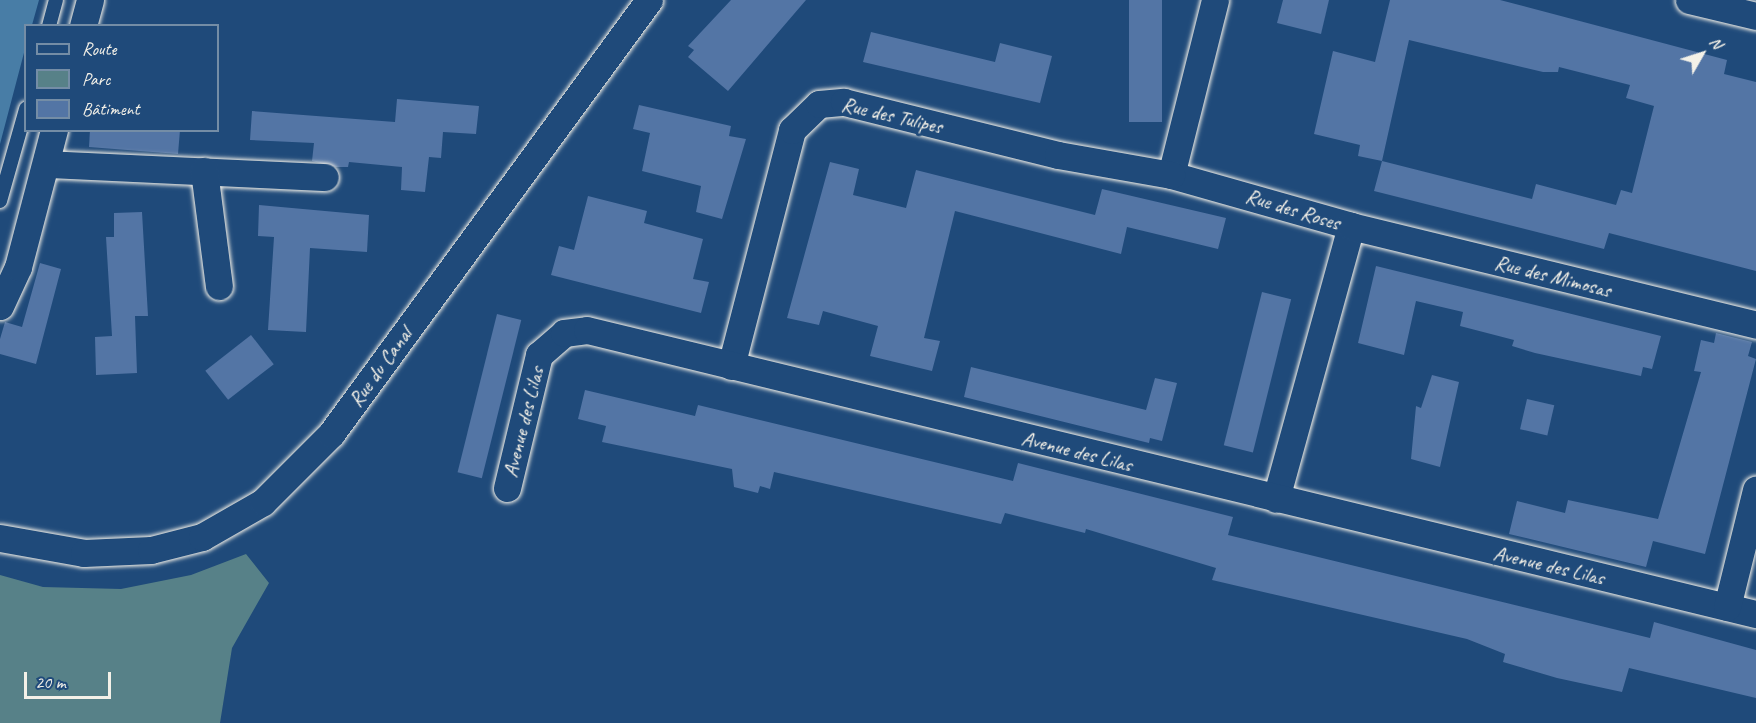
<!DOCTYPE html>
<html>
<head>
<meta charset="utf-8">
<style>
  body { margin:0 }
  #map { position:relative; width:1756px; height:723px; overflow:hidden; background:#1f4a7a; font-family:Caveat,sans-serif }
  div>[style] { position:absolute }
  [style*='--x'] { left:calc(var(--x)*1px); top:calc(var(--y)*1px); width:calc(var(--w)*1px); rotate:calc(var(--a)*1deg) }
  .green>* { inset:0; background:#578188 }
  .water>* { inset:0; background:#487da6 }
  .building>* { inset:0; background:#5375a5; transform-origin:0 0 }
  .roads { filter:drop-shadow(0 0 2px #f4f1e8) drop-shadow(0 0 2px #f4f1e8) }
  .service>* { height:14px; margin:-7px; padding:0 7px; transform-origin:7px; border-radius:7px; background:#1f4a7a }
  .minor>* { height:27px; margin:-13.5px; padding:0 13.5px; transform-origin:13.5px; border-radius:13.5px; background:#1f4a7a }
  span { translate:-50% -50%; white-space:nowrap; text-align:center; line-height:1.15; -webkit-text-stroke:6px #1f4a7a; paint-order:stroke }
  .street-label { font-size:21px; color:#f4f1e8 }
  .legend { position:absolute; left:24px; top:24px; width:195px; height:108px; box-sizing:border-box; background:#1f4a7a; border:2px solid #748da6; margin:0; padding:8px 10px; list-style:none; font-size:18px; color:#f4f1e8 }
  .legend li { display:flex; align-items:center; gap:12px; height:30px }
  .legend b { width:30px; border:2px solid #748da6 }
  .north { position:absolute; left:1672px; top:24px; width:60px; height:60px; -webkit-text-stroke:4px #1f4a7a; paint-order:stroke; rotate:51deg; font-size:16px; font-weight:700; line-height:24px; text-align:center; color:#f4f1e8 }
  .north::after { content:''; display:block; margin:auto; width:21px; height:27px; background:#f4f1e8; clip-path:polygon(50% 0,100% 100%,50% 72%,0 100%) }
  .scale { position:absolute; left:24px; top:672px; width:87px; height:27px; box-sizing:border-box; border:3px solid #f4f1e8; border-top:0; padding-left:8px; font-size:18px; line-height:21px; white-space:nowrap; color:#f4f1e8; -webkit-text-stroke:4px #1f4a7a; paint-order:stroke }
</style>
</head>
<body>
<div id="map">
  <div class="green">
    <div style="clip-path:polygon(246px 554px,269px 583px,232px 648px,220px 723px,0 723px,0 575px,43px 587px,121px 589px,191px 575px)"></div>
  </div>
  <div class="water">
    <div style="clip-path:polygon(0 0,39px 0,32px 25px,26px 26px,25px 49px,0 144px)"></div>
  </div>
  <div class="building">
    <div style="clip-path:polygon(731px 0,806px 0,728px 91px,688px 57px,694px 50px,688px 46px)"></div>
    <div style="left:1129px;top:0;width:33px;height:122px"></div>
    <div style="clip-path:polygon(1283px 0,1329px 0,1321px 34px,1277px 23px)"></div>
    <div style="clip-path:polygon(evenodd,1390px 0,1500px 0,1727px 60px,1724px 74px,1756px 82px,1756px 271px,1609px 233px,1604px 249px,1374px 191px,1382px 161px,1358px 156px,1360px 145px,1314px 134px,1333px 51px,1375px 62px,1390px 0,1409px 40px,1543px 72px,1558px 72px,1559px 67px,1630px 85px,1626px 98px,1654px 106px,1632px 193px,1621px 190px,1616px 205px,1536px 184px,1532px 199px,1382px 161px,1409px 40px)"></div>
    <div style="clip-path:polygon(871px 32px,995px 62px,1000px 43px,1052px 56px,1040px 103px,863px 62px)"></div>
    <div style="clip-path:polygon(397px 99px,479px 106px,476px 134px,443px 132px,441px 158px,429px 157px,425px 192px,401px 190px,402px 167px,349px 162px,348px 167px,336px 167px,312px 161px,314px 143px,250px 140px,252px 111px,395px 122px)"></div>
    <div style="clip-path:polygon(639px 105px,731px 126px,729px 136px,746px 139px,722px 219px,696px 212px,701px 186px,642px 171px,650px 133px,633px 129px)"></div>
    <div style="clip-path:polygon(90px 130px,180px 130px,178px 154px,89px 147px)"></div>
    <div style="clip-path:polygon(830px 162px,859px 169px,853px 195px,906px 208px,916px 170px,1095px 215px,1102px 189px,1226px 218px,1218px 249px,1127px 227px,1121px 254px,955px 211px,924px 338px,940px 341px,932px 371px,870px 356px,878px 326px,823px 311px,819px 325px,787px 318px)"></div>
    <div style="clip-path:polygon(588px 196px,647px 211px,644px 223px,703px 239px,693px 279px,709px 282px,701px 313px,551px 275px,559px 246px,574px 250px)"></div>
    <div style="clip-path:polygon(259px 205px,369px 215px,367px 252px,310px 248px,306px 332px,268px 330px,274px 237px,258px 236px)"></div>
    <div style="clip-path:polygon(142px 212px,148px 316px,135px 316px,137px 373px,96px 375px,95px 337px,112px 336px,106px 237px,114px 237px,114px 213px)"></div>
    <div style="clip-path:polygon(40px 263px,61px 269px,36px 364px,0 354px,0 339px,5px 322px,22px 327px)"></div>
    <div style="clip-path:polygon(1376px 266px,1661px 336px,1652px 369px,1643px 367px,1641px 376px,1535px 353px,1512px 346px,1514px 340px,1460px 326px,1463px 312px,1416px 301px,1404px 355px,1358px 343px)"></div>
    <div style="left:1262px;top:292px;width:30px;height:158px;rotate:14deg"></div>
    <div style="left:497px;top:314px;width:25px;height:163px;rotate:14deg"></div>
    <div style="clip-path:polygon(1716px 333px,1752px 342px,1748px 356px,1756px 359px,1705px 554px,1653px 541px,1646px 567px,1509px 534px,1517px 501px,1565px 513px,1568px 500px,1658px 519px,1701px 372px,1694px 371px,1701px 340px,1714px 343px)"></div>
    <div style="left:251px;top:335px;width:37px;height:58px;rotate:52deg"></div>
    <div style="clip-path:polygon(971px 367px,1146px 410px,1155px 378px,1177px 383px,1162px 441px,1150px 438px,1149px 443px,964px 397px)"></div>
    <div style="clip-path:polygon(1432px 375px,1459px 382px,1440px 467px,1411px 459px,1416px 406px,1421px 408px)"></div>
    <div style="clip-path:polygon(585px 390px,695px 416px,698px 405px,1013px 481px,1018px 463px,1233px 517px,1228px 535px,1650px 638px,1654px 622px,1756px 650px,1756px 698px,1629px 668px,1622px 692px,1557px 678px,1503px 662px,1505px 654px,1467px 639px,1212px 580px,1216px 568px,1086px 529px,1085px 533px,1005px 513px,1001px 524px,774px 472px,770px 489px,760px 486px,758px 493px,734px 487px,732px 469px,602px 442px,606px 426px,578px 419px)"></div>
    <div style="left:1527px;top:399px;width:28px;height:31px;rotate:13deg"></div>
  </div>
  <div class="roads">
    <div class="service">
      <div style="--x:49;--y:26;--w:27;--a:-75"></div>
      <div style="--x:0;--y:201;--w:96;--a:-74.2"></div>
    </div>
    <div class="minor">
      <div style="--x:1215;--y:0;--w:180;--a:104.1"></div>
      <div style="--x:1171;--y:175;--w:187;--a:15.8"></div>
      <div style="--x:1351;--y:226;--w:283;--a:105.4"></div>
      <div style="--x:1689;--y:0;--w:69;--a:13.4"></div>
      <div style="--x:83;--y:26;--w:27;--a:-75"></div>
      <div style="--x:47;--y:164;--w:278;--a:2.7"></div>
      <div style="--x:204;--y:171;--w:116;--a:82.6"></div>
      <div style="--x:1351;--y:226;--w:417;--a:13.7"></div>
      <div style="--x:0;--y:306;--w:43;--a:-65.2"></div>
      <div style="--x:18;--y:267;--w:142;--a:-75.3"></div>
      <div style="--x:731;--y:366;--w:244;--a:-75.5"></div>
      <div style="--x:792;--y:130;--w:37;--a:-44"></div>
      <div style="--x:819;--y:104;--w:25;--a:-5"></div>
      <div style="--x:844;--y:102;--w:220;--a:13.9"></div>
      <div style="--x:1058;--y:155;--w:115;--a:10"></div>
      <div style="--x:507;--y:488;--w:137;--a:-76.5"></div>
      <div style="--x:539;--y:355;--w:33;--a:-41"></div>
      <div style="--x:564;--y:333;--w:23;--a:-7"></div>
      <div style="--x:587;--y:330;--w:1203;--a:13.66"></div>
      <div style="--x:0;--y:538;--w:85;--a:10.1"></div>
      <div style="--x:84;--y:553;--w:67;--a:-2.6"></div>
      <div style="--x:151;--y:550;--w:53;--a:-14.3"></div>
      <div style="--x:202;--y:537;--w:70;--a:-29.8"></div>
      <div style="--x:263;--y:502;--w:96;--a:-45"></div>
      <div style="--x:331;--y:434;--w:538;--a:-53.77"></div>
      <div style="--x:1727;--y:607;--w:121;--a:-76.1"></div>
    </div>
  </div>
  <div class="street-label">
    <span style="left:892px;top:115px;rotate:13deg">Rue des Tulipes</span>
    <span style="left:1293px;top:209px;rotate:17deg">Rue des Roses</span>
    <span style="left:1553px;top:276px;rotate:14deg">Rue des Mimosas</span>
    <span style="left:380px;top:367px;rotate:-54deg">Rue du Canal</span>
    <span style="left:523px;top:422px;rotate:-76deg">Avenue des Lilas</span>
    <span style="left:1077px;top:451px;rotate:14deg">Avenue des Lilas</span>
    <span style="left:1549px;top:565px;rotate:13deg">Avenue des Lilas</span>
  </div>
  <ul class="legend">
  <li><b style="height:8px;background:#1f4a7a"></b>Route</li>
  <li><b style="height:16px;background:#578188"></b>Parc</li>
  <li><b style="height:16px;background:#5375a5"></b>Bâtiment</li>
  </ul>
  <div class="north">N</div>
  <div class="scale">20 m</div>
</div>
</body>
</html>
